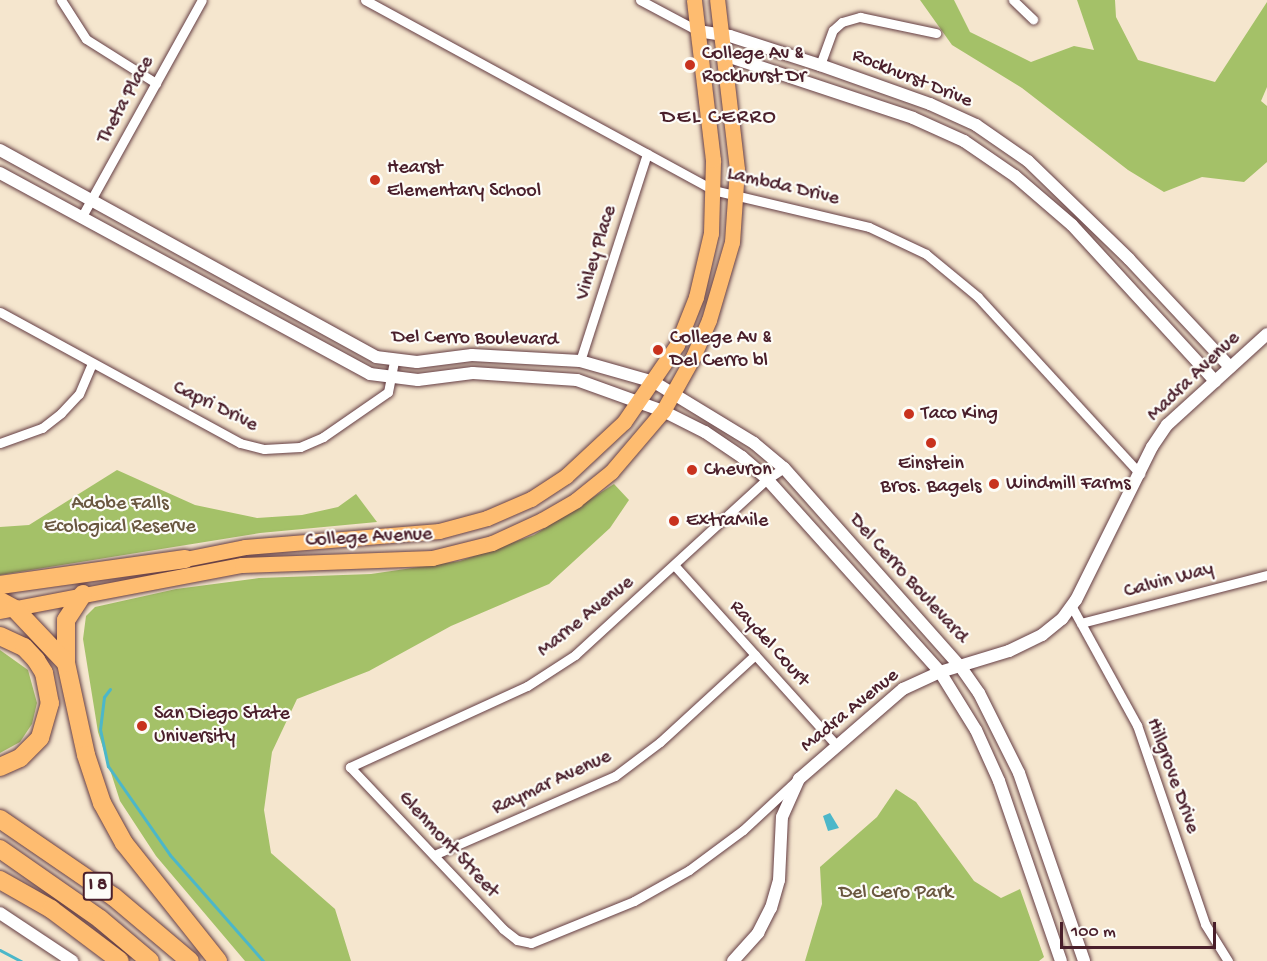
<!DOCTYPE html>
<html>
<head>
<meta charset="utf-8">
<style>
  body { margin:0 }
  #map { position:relative; width:1267px; height:961px; overflow:hidden; background:#f5e6ce; font-family:"Gochi Hand",sans-serif }
  div>[style] { position:absolute }
  [style*='--x'] { left:calc(var(--x)*1px); top:calc(var(--y)*1px); width:calc(var(--w)*1px); rotate:calc(var(--a)*1deg) }
  .green>* { inset:0; background:#a4c168 }
  .water>* { inset:0; background:#4cb7c9 }
  .stream>* { height:3px; margin:-1.5px; padding:0 1.5px; transform-origin:1.5px; border-radius:1.5px; background:#4cb7c9 }
  .roads { filter:drop-shadow(0 0 2px #643d43) drop-shadow(0 0 2px #643d43) }
  .minor>* { height:9px; margin:-4.5px; padding:0 4.5px; transform-origin:4.5px; border-radius:4.5px; background:#fff }
  .tertiary>* { height:12px; margin:-6px; padding:0 6px; transform-origin:6px; border-radius:6px; background:#fff }
  .primary>* { height:15px; margin:-7.5px; padding:0 7.5px; transform-origin:7.5px; border-radius:7.5px; background:#febc70 }
  .motorway>* { height:18px; margin:-9px; padding:0 9px; transform-origin:9px; border-radius:9px; background:#febc70 }
  .dots>* { width:16px; height:16px; translate:-50% -50%; box-sizing:border-box; border:3px solid #fdfcf7; border-radius:50% }
  span { translate:-50% -50%; white-space:nowrap; text-align:center; line-height:1.15; -webkit-text-stroke:4.5px #fdfcf7; paint-order:stroke }
  .shield-label span { padding:2px 4px; background:#fdfcf7; border:2px solid; border-radius:4px; -webkit-text-stroke-width:0 }
  .shield-label { font-size:18px; color:#4a1f2b; font-weight:700 }
  .poi-label { font-size:20px; color:#4a1f2b }
  .left { translate:0 -50%; text-align:left }
  .street-label { font-size:20px; color:#4a1f2b }
  .park-label { font-size:20px; color:#6a5840 }
  .quarter-label { font-size:22px; color:#4a1f2b; letter-spacing:1.5px }
  .scale { position:absolute; left:1060px; top:922px; width:156px; height:27px; box-sizing:border-box; border:3px solid #4a1f2b; border-top:0; padding-left:8px; font-size:18px; line-height:21px; white-space:nowrap; color:#4a1f2b; -webkit-text-stroke:4px #fdfcf7; paint-order:stroke }
</style>
</head>
<body>
<div id="map">
  <div class="green">
    <div style="clip-path:polygon(920px 0,954px 0,970px 32px,1031px 62px,1074px 46px,1094px 50px,1077px 0,1115px 0,1116px 17px,1138px 60px,1215px 82px,1267px 2px,1267px 87px,1261px 101px,1267px 106px,1267px 162px,1244px 182px,1202px 177px,1164px 192px,1128px 170px,1022px 88px,952px 45px)"></div>
    <div style="clip-path:polygon(117px 470px,195px 505px,257px 518px,302px 515px,338px 507px,356px 494px,377px 522px,260px 533px,0 575px,0 527px,29px 525px)"></div>
    <div style="clip-path:polygon(614px 484px,629px 500px,610px 528px,549px 584px,451px 626px,369px 671px,297px 699px,272px 752px,264px 810px,271px 853px,335px 909px,351px 961px,245px 961px,156px 856px,120px 801px,98px 732px,83px 639px,86px 616px,95px 607px,176px 589px,259px 578px,371px 574px,460px 561px,534px 535px)"></div>
    <div style="clip-path:polygon(0 650px,28px 670px,37px 703px,32px 724px,20px 742px,0 753px)"></div>
    <div style="clip-path:polygon(896px 789px,916px 802px,974px 881px,1001px 898px,1020px 889px,1044px 957px,1039px 961px,805px 961px,822px 904px,820px 867px,877px 817px)"></div>
  </div>
  <div class="water">
    <div style="clip-path:polygon(830px 813px,839px 828px,828px 831px,823px 816px)"></div>
  </div>
  <div class="stream">
    <div style="--x:110;--y:689;--w:10;--a:127"></div>
    <div style="--x:104;--y:697;--w:32;--a:97"></div>
    <div style="--x:100;--y:729;--w:38;--a:78"></div>
    <div style="--x:108;--y:766;--w:108;--a:55.1"></div>
    <div style="--x:170;--y:855;--w:141;--a:48.7"></div>
    <div style="--x:0;--y:950;--w:24;--a:28"></div>
  </div>
  <div class="roads">
    <div class="minor">
      <div style="--x:61;--y:0;--w:46;--a:57.3"></div>
      <div style="--x:86;--y:39;--w:83;--a:32.2"></div>
      <div style="--x:365;--y:0;--w:396;--a:28.6"></div>
      <div style="--x:713;--y:190;--w:160;--a:13.3"></div>
      <div style="--x:869;--y:227;--w:63;--a:25.3"></div>
      <div style="--x:926;--y:254;--w:67;--a:39.6"></div>
      <div style="--x:978;--y:297;--w:240;--a:47.5"></div>
      <div style="--x:640;--y:0;--w:66;--a:28.1"></div>
      <div style="--x:1013;--y:0;--w:28;--a:44"></div>
      <div style="--x:820;--y:65;--w:37;--a:-70"></div>
      <div style="--x:833;--y:30;--w:12;--a:-42"></div>
      <div style="--x:842;--y:22;--w:19;--a:-16"></div>
      <div style="--x:860;--y:17;--w:78;--a:11.9"></div>
      <div style="--x:81;--y:218;--w:249;--a:-61"></div>
      <div style="--x:0;--y:312;--w:273;--a:28.6"></div>
      <div style="--x:240;--y:443;--w:25;--a:14"></div>
      <div style="--x:264;--y:449;--w:36;--a:-3"></div>
      <div style="--x:300;--y:447;--w:25;--a:-23"></div>
      <div style="--x:323;--y:437;--w:79;--a:-34.7"></div>
      <div style="--x:388;--y:392;--w:33;--a:-79"></div>
      <div style="--x:580;--y:361;--w:218;--a:-72.1"></div>
      <div style="--x:0;--y:443;--w:45;--a:-19.7"></div>
      <div style="--x:42;--y:428;--w:24;--a:-38"></div>
      <div style="--x:61;--y:413;--w:26;--a:-47"></div>
      <div style="--x:79;--y:394;--w:33;--a:-67"></div>
      <div style="--x:784;--y:468;--w:20;--a:147"></div>
      <div style="--x:767;--y:479;--w:260;--a:137.5"></div>
      <div style="--x:575;--y:655;--w:57;--a:147.1"></div>
      <div style="--x:527;--y:686;--w:195;--a:155.4"></div>
      <div style="--x:350;--y:767;--w:223;--a:46.6"></div>
      <div style="--x:503;--y:929;--w:18;--a:38"></div>
      <div style="--x:517;--y:940;--w:14;--a:12"></div>
      <div style="--x:531;--y:943;--w:111;--a:-22.2"></div>
      <div style="--x:634;--y:901;--w:63;--a:-29.4"></div>
      <div style="--x:689;--y:870;--w:67;--a:-36.5"></div>
      <div style="--x:743;--y:830;--w:74;--a:-42.8"></div>
      <div style="--x:675;--y:566;--w:241;--a:48"></div>
      <div style="--x:1072;--y:607;--w:135;--a:61.2"></div>
      <div style="--x:1137;--y:725;--w:210;--a:71.1"></div>
      <div style="--x:1205;--y:924;--w:44;--a:58.1"></div>
      <div style="--x:1081;--y:623;--w:192;--a:-14.5"></div>
      <div style="--x:434;--y:855;--w:197;--a:-23.6"></div>
      <div style="--x:615;--y:776;--w:56;--a:-37.1"></div>
      <div style="--x:660;--y:742;--w:129;--a:-42.5"></div>
    </div>
    <div class="tertiary">
      <div style="--x:698;--y:31;--w:32;--a:9"></div>
      <div style="--x:730;--y:36;--w:95;--a:17.9"></div>
      <div style="--x:820;--y:65;--w:117;--a:19.5"></div>
      <div style="--x:930;--y:104;--w:51;--a:24.5"></div>
      <div style="--x:976;--y:125;--w:63;--a:34.7"></div>
      <div style="--x:1028;--y:161;--w:141;--a:44.1"></div>
      <div style="--x:1129;--y:259;--w:148;--a:46.9"></div>
      <div style="--x:724;--y:55;--w:199;--a:18.4"></div>
      <div style="--x:913;--y:118;--w:56;--a:24.3"></div>
      <div style="--x:964;--y:141;--w:62;--a:34.5"></div>
      <div style="--x:1015;--y:176;--w:75;--a:40.7"></div>
      <div style="--x:1072;--y:225;--w:212;--a:47.5"></div>
      <div style="--x:0;--y:150;--w:429;--a:28.8"></div>
      <div style="--x:376;--y:357;--w:41;--a:7"></div>
      <div style="--x:417;--y:362;--w:55;--a:-7.3"></div>
      <div style="--x:472;--y:355;--w:108;--a:3.2"></div>
      <div style="--x:580;--y:361;--w:77;--a:15.8"></div>
      <div style="--x:654;--y:382;--w:117;--a:31.4"></div>
      <div style="--x:754;--y:443;--w:39;--a:40"></div>
      <div style="--x:784;--y:468;--w:265;--a:48.4"></div>
      <div style="--x:960;--y:666;--w:33;--a:55"></div>
      <div style="--x:979;--y:693;--w:89;--a:63.4"></div>
      <div style="--x:1019;--y:773;--w:199;--a:70.9"></div>
      <div style="--x:0;--y:173;--w:421;--a:28.5"></div>
      <div style="--x:370;--y:374;--w:48;--a:7.1"></div>
      <div style="--x:418;--y:380;--w:55;--a:-7.3"></div>
      <div style="--x:473;--y:373;--w:104;--a:3.9"></div>
      <div style="--x:577;--y:380;--w:91;--a:19.8"></div>
      <div style="--x:663;--y:411;--w:47;--a:26.6"></div>
      <div style="--x:705;--y:432;--w:45;--a:34"></div>
      <div style="--x:742;--y:457;--w:33;--a:41"></div>
      <div style="--x:767;--y:479;--w:259;--a:48.1"></div>
      <div style="--x:940;--y:672;--w:68;--a:58.2"></div>
      <div style="--x:976;--y:730;--w:56;--a:65.7"></div>
      <div style="--x:999;--y:781;--w:190;--a:71"></div>
      <div style="--x:0;--y:913;--w:87;--a:33.7"></div>
      <div style="--x:733;--y:961;--w:38;--a:-48"></div>
      <div style="--x:758;--y:933;--w:28;--a:-63"></div>
      <div style="--x:771;--y:908;--w:29;--a:-74"></div>
      <div style="--x:779;--y:880;--w:63;--a:-87.3"></div>
      <div style="--x:782;--y:817;--w:42;--a:-65.9"></div>
      <div style="--x:799;--y:779;--w:138;--a:-40.9"></div>
      <div style="--x:903;--y:689;--w:41;--a:-24.7"></div>
      <div style="--x:940;--y:672;--w:72;--a:-16.9"></div>
      <div style="--x:1009;--y:651;--w:37;--a:-26"></div>
      <div style="--x:1042;--y:635;--w:26;--a:-39"></div>
      <div style="--x:1062;--y:619;--w:24;--a:-54"></div>
      <div style="--x:1076;--y:600;--w:171;--a:-63.6"></div>
      <div style="--x:1152;--y:447;--w:27;--a:-56"></div>
      <div style="--x:1167;--y:425;--w:135;--a:-42.3"></div>
    </div>
    <div class="primary">
      <div style="--x:175;--y:561;--w:71;--a:-11.3"></div>
      <div style="--x:245;--y:547;--w:195;--a:-4.7"></div>
      <div style="--x:439;--y:531;--w:50;--a:-15.2"></div>
      <div style="--x:487;--y:518;--w:48;--a:-23.4"></div>
      <div style="--x:531;--y:499;--w:42;--a:-33.3"></div>
      <div style="--x:566;--y:476;--w:79;--a:-43"></div>
      <div style="--x:624;--y:422;--w:93;--a:-55.5"></div>
      <div style="--x:677;--y:345;--w:52;--a:-68.4"></div>
      <div style="--x:696;--y:297;--w:66;--a:-76.8"></div>
      <div style="--x:711;--y:233;--w:73;--a:-88.4"></div>
      <div style="--x:713;--y:160;--w:161;--a:-96.8"></div>
      <div style="--x:0;--y:611;--w:246;--a:-10.8"></div>
      <div style="--x:242;--y:565;--w:190;--a:-2.1"></div>
      <div style="--x:432;--y:558;--w:62;--a:-14"></div>
      <div style="--x:492;--y:543;--w:55;--a:-24.7"></div>
      <div style="--x:542;--y:520;--w:39;--a:-30"></div>
      <div style="--x:576;--y:500;--w:45;--a:-38.7"></div>
      <div style="--x:611;--y:472;--w:80;--a:-49.6"></div>
      <div style="--x:663;--y:411;--w:62;--a:-60.9"></div>
      <div style="--x:693;--y:357;--w:40;--a:-66.6"></div>
      <div style="--x:709;--y:320;--w:81;--a:-73.6"></div>
      <div style="--x:732;--y:242;--w:73;--a:-86.1"></div>
      <div style="--x:737;--y:169;--w:170;--a:-96.7"></div>
    </div>
    <div class="motorway">
      <div style="--x:0;--y:585;--w:187;--a:-8"></div>
      <div style="--x:83;--y:594;--w:31;--a:123"></div>
      <div style="--x:66;--y:620;--w:43;--a:90"></div>
      <div style="--x:66;--y:663;--w:94;--a:77.7"></div>
      <div style="--x:86;--y:755;--w:51;--a:71.6"></div>
      <div style="--x:102;--y:803;--w:46;--a:61.2"></div>
      <div style="--x:124;--y:843;--w:151;--a:51.5"></div>
      <div style="--x:0;--y:601;--w:17;--a:28"></div>
      <div style="--x:15;--y:609;--w:74;--a:46.6"></div>
      <div style="--x:0;--y:636;--w:26;--a:25"></div>
      <div style="--x:24;--y:647;--w:18;--a:47"></div>
      <div style="--x:36;--y:660;--w:15;--a:58"></div>
      <div style="--x:44;--y:673;--w:31;--a:79"></div>
      <div style="--x:50;--y:703;--w:36;--a:106"></div>
      <div style="--x:40;--y:738;--w:28;--a:135"></div>
      <div style="--x:20;--y:758;--w:22;--a:156"></div>
      <div style="--x:0;--y:819;--w:138;--a:34.4"></div>
      <div style="--x:114;--y:897;--w:99;--a:40.1"></div>
      <div style="--x:0;--y:849;--w:122;--a:35"></div>
      <div style="--x:100;--y:919;--w:65;--a:40"></div>
      <div style="--x:0;--y:880;--w:59;--a:29.6"></div>
      <div style="--x:51;--y:909;--w:86;--a:37"></div>
    </div>
  </div>
  <div class="dots">
    <div style="left:690px;top:65px;background:#c8321e"></div>
    <div style="left:375px;top:180px;background:#c8321e"></div>
    <div style="left:658px;top:350px;background:#c8321e"></div>
    <div style="left:909px;top:414px;background:#c8321e"></div>
    <div style="left:931px;top:443px;background:#c8321e"></div>
    <div style="left:692px;top:470px;background:#c8321e"></div>
    <div style="left:994px;top:484px;background:#c8321e"></div>
    <div style="left:674px;top:521px;background:#c8321e"></div>
    <div style="left:142px;top:726px;background:#c8321e"></div>
  </div>
  <div class="shield-label">
    <span style="left:98px;top:886px">I 8</span>
  </div>
  <div class="poi-label">
    <span class="left" style="left:702px;top:66px">College Av &amp;<br>Rockhurst Dr</span>
    <span class="left" style="left:387px;top:180px">Hearst<br>Elementary School</span>
    <span class="left" style="left:670px;top:350px">College Av &amp;<br>Del Cerro bl</span>
    <span class="left" style="left:921px;top:414px">Taco King</span>
    <span style="left:931px;top:476px">Einstein<br>Bros. Bagels</span>
    <span class="left" style="left:704px;top:470px">Chevron</span>
    <span class="left" style="left:1006px;top:484px">Windmill Farms</span>
    <span class="left" style="left:686px;top:521px">ExtraMile</span>
    <span class="left" style="left:154px;top:726px">San Diego State<br>University</span>
  </div>
  <div class="street-label">
    <span style="left:912px;top:79px;rotate:22deg">Rockhurst Drive</span>
    <span style="left:126px;top:100px;rotate:-61deg">Theta Place</span>
    <span style="left:783px;top:187px;rotate:13deg">Lambda Drive</span>
    <span style="left:597px;top:253px;rotate:-73deg">Vinley Place</span>
    <span style="left:475px;top:339px;rotate:1deg">Del Cerro Boulevard</span>
    <span style="left:1194px;top:377px;rotate:-44deg">Madra Avenue</span>
    <span style="left:215px;top:407px;rotate:26deg">Capri Drive</span>
    <span style="left:369px;top:538px;rotate:-3deg">College Avenue</span>
    <span style="left:908px;top:579px;rotate:48deg">Del Cerro Boulevard</span>
    <span style="left:1169px;top:581px;rotate:-15deg">Calvin Way</span>
    <span style="left:586px;top:617px;rotate:-39deg">Marne Avenue</span>
    <span style="left:769px;top:644px;rotate:48deg">Raydel Court</span>
    <span style="left:850px;top:711px;rotate:-39deg">Madra Avenue</span>
    <span style="left:1172px;top:776px;rotate:70deg">Hillgrove Drive</span>
    <span style="left:552px;top:783px;rotate:-25deg">Raymar Avenue</span>
    <span style="left:448px;top:845px;rotate:47deg">Glenmont Street</span>
  </div>
  <div class="park-label">
    <span style="left:120px;top:516px">Adobe Falls<br>Ecological Reserve</span>
    <span style="left:896px;top:893px">Del Cero Park</span>
  </div>
  <div class="quarter-label">
    <span style="left:719px;top:119px">DEL CERRO</span>
  </div>
  <div class="scale">100 m</div>
</div>
</body>
</html>
